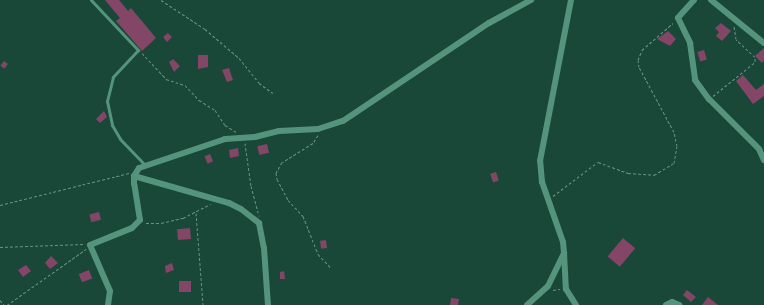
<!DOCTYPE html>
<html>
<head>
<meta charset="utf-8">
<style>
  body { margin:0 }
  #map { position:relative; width:764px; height:305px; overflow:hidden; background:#194738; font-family:"Archivo Narrow",sans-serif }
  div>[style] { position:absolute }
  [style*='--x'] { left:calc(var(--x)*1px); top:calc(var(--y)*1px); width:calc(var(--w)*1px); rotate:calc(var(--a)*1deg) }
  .building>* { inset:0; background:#844667; transform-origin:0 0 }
  .path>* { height:1px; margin-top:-0.5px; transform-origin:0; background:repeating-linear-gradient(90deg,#679383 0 3px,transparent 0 5px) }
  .service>* { height:3px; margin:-1.5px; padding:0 1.5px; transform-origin:1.5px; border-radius:1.5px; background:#54947d }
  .minor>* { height:6px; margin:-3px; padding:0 3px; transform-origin:3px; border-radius:3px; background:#54947d }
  span { translate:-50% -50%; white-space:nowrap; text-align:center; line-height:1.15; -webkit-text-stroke:3px #0c3c2e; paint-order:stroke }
</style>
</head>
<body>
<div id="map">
  <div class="building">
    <div style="clip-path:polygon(105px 0,119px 0,128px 11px,131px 8px,156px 38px,142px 51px,116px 21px,120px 18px)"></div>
    <div style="clip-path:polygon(721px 23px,731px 31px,722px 41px,716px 36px,719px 32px,715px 28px)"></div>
    <div style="clip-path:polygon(668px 31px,676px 39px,670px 46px,657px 39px)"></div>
    <div style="clip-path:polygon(168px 33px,172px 37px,167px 42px,163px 37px)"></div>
    <div style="clip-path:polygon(764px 48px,764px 60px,762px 63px,755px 56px)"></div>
    <div style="left:704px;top:50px;width:10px;height:7px;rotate:73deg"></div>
    <div style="clip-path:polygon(198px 55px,208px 55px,208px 67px,198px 69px)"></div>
    <div style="clip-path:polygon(173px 59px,180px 66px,174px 72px,169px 62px)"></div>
    <div style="left:4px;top:61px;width:5px;height:6px;rotate:37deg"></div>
    <div style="clip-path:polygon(229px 68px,233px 80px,227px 82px,222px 70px)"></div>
    <div style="clip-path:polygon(743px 75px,756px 90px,764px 84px,764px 96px,753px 104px,736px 81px)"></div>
    <div style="clip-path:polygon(104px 111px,107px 117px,100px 123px,96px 119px)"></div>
    <div style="left:267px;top:144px;width:9px;height:10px;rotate:77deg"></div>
    <div style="clip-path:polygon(238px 148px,239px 156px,230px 158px,229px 150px)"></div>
    <div style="left:210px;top:154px;width:8px;height:6px;rotate:67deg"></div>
    <div style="left:496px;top:172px;width:9px;height:6px;rotate:72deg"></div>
    <div style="left:99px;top:212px;width:8px;height:10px;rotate:76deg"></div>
    <div style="left:190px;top:228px;width:11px;height:13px;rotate:85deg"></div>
    <div style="left:623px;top:238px;width:16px;height:24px;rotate:40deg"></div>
    <div style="left:326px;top:240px;width:8px;height:6px;rotate:83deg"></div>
    <div style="clip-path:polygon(51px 256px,58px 263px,50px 269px,45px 263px)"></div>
    <div style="clip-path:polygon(172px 263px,174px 270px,166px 273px,165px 266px)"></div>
    <div style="clip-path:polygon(26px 265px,31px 271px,23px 277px,18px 270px)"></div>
    <div style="left:89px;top:270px;width:9px;height:11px;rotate:69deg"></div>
    <div style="clip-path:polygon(284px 271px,285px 279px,280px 279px,280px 272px)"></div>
    <div style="left:191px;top:281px;width:11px;height:12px;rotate:90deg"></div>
    <div style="clip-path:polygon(687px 290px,696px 297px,691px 302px,683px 295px)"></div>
    <div style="clip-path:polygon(708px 297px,718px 305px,702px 305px)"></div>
    <div style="clip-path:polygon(451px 298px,459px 299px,458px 305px,450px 305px)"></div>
  </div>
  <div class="path">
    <div style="--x:161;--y:0;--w:53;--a:33.4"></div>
    <div style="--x:205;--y:29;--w:45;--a:40.5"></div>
    <div style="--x:239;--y:58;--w:32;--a:51"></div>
    <div style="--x:259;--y:83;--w:17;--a:36"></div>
    <div style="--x:142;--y:53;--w:35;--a:47"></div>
    <div style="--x:166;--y:79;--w:20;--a:18"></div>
    <div style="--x:185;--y:85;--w:21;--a:47"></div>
    <div style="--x:199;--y:100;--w:19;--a:32"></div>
    <div style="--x:215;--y:110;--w:18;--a:56"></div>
    <div style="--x:225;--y:125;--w:13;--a:32"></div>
    <div style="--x:713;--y:96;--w:54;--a:-39"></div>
    <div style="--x:755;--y:62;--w:5;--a:-90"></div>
    <div style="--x:755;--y:57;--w:26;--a:-137"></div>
    <div style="--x:736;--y:39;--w:13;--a:-99"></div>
    <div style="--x:318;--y:135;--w:9;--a:122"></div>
    <div style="--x:313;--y:143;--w:36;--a:148"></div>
    <div style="--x:282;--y:162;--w:13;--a:119"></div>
    <div style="--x:276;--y:173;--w:6;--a:81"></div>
    <div style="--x:277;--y:179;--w:24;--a:62"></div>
    <div style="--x:288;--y:200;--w:22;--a:47"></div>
    <div style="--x:303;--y:216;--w:41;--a:68.5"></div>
    <div style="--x:318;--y:254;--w:18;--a:47"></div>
    <div style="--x:245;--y:143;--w:43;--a:82.1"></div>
    <div style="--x:251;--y:186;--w:31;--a:75"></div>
    <div style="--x:553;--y:196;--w:56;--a:-37.1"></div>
    <div style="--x:598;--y:162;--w:32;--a:20"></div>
    <div style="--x:628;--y:173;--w:26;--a:4"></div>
    <div style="--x:654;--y:175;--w:23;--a:-31"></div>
    <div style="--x:674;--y:163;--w:17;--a:-80"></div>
    <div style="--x:677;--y:146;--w:14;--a:-102"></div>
    <div style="--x:674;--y:132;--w:74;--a:-118.3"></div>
    <div style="--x:639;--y:67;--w:7;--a:-98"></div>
    <div style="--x:638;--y:60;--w:11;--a:-68"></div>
    <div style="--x:642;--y:50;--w:41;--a:-41.1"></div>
    <div style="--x:0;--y:205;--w:133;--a:-13.9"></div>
    <div style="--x:196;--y:213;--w:92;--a:85.6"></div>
    <div style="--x:146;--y:223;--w:15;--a:0"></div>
    <div style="--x:161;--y:223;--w:23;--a:-13"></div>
    <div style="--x:183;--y:218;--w:31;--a:-27"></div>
    <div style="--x:0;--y:247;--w:84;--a:-2"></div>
    <div style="--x:553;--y:290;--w:7;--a:-8"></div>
    <div style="--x:0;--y:300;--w:6;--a:51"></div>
    <div style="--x:7;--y:305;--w:97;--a:-35.3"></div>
  </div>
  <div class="service">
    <div style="--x:91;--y:0;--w:69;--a:46.8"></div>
    <div style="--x:138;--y:50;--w:37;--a:133"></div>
    <div style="--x:113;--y:77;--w:25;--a:104"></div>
    <div style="--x:107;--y:101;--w:25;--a:78"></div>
    <div style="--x:112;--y:125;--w:16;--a:60"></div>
    <div style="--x:120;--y:139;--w:35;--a:46"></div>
  </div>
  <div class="minor">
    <div style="--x:694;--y:0;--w:24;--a:132"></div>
    <div style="--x:678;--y:18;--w:28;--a:64"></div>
    <div style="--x:690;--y:43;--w:37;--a:82"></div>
    <div style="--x:695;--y:80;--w:24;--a:54"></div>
    <div style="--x:709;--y:99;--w:71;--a:45"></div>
    <div style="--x:759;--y:149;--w:12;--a:66"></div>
    <div style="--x:711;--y:0;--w:68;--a:39.1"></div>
    <div style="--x:134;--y:176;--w:99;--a:15.9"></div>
    <div style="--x:229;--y:203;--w:13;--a:27"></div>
    <div style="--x:241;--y:209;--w:23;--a:38"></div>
    <div style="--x:259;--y:223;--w:25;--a:79"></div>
    <div style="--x:264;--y:248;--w:57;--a:86"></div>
    <div style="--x:564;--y:253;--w:36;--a:87"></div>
    <div style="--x:566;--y:289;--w:19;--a:58"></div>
    <div style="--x:108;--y:305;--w:14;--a:-82"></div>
    <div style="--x:110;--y:291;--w:50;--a:-113.5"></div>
    <div style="--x:90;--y:245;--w:45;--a:-22"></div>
    <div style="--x:132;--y:228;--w:11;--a:-45"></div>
    <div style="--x:140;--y:220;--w:36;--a:-99"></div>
    <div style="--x:134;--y:184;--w:8;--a:-90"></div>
    <div style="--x:134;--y:176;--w:9;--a:-58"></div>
    <div style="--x:139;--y:168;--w:91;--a:-18.6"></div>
    <div style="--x:225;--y:139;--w:30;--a:-4"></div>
    <div style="--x:255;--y:137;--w:25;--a:-14"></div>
    <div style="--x:279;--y:131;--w:39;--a:-3"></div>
    <div style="--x:318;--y:129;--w:26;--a:-18"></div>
    <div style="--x:343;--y:121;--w:176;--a:-33.9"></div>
    <div style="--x:489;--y:23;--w:48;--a:-28.7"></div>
    <div style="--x:527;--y:305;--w:28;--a:-42"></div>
    <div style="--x:548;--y:286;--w:37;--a:-64"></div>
    <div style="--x:564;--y:253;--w:11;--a:-95"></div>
    <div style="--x:563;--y:242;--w:64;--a:-109.3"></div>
    <div style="--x:542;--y:182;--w:21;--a:-95"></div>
    <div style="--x:540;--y:161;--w:164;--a:-79.1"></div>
    <div style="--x:666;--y:305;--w:7;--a:-27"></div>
    <div style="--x:672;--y:302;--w:8;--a:23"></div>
  </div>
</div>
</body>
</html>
